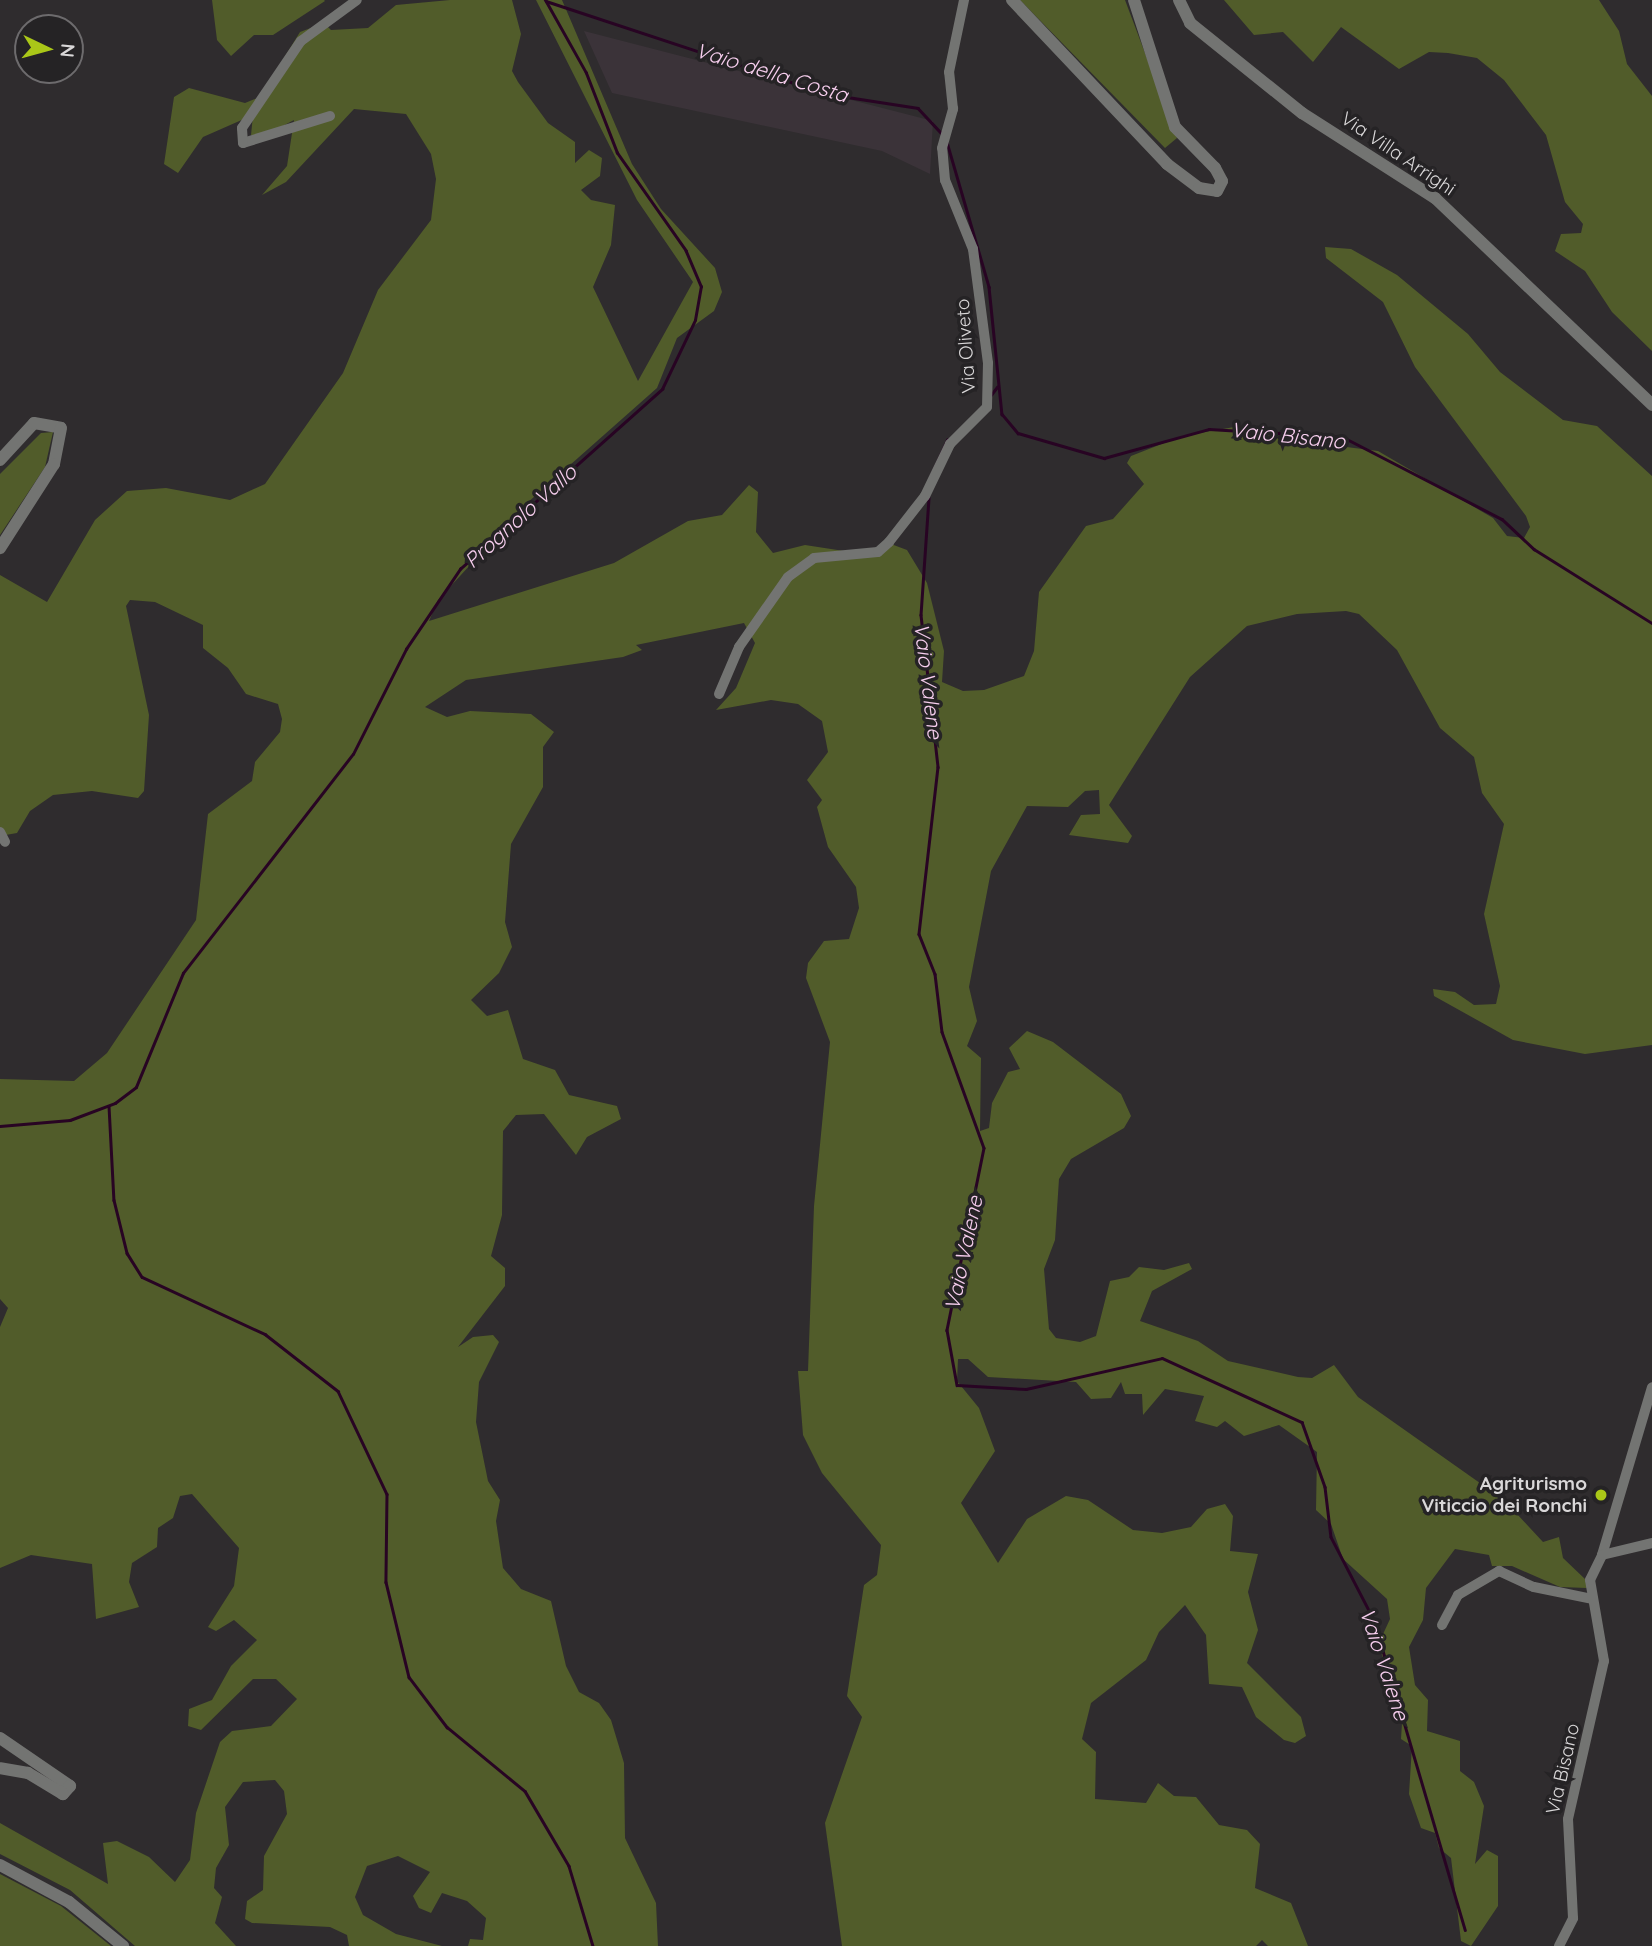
<!DOCTYPE html>
<html>
<head>
<meta charset="utf-8">
<style>
  body { margin:0 }
  #map { position:relative; width:1652px; height:1946px; overflow:hidden; background:#2f2c2e; font-family:Quicksand,sans-serif }
  div>[style] { position:absolute }
  [style*='--x'] { left:calc(var(--x)*1px); top:calc(var(--y)*1px); width:calc(var(--w)*1px); rotate:calc(var(--a)*1deg) }
  .built>* { inset:0; background:#3b3339 }
  .green>* { inset:0; background:#515c2a }
  .stream>* { height:2.5px; margin:-1.25px; padding:0 1.25px; transform-origin:1.25px; border-radius:1.25px; background:#280423 }
  .minor>* { height:10px; margin:-5px; padding:0 5px; transform-origin:5px; border-radius:5px; background:#737472 }
  .tertiary>* { height:12px; margin:-6px; padding:0 6px; transform-origin:6px; border-radius:6px; background:#737472 }
  .dots>* { width:19px; height:19px; translate:-50% -50%; box-sizing:border-box; border:4px solid #252325; border-radius:50% }
  span { translate:-50% -50%; white-space:nowrap; text-align:center; line-height:1.15; -webkit-text-stroke:7px #252325; paint-order:stroke }
  .street-label { font-size:19px; color:#d9d7d8 }
  .poi-label { font-size:19px; color:#d9d7d8; font-weight:700 }
  .right { translate:-100% -50%; text-align:right }
  .water-label { font-size:21px; color:#f7ceee; font-style:italic }
  .north { position:absolute; left:14px; top:14px; width:70px; height:70px; box-sizing:border-box; background:#252325; border:2px solid #6d6b6d; border-radius:50%; rotate:95deg; font-size:19px; font-weight:700; line-height:28px; text-align:center; color:#d9d7d8 }
  .north::after { content:''; display:block; margin:auto; width:24px; height:32px; background:#aac718; clip-path:polygon(50% 0,100% 100%,50% 72%,0 100%) }
</style>
</head>
<body>
<div id="map">
  <div class="built">
    <div style="clip-path:polygon(584px 31px,933px 121px,930px 174px,882px 151px,612px 93px)"></div>
  </div>
  <div class="green">
    <div style="clip-path:polygon(212px 0,324px 0,325px 1px,273px 35px,254px 35px,231px 56px,217px 40px)"></div>
    <div style="clip-path:polygon(450px 0,512px 0,521px 34px,512px 71px,518px 82px,548px 123px,575px 142px,575px 163px,589px 150px,602px 158px,600px 176px,581px 190px,591px 200px,615px 205px,611px 245px,593px 287px,638px 381px,693px 282px,637px 200px,536px 0,562px 0,632px 164px,661px 209px,715px 268px,722px 292px,714px 311px,677px 338px,657px 388px,526px 504px,438px 600px,429px 621px,614px 563px,688px 521px,722px 515px,749px 485px,758px 492px,756px 532px,773px 553px,805px 545px,857px 553px,891px 544px,907px 550px,927px 583px,944px 651px,942px 682px,963px 691px,984px 690px,1024px 676px,1034px 651px,1039px 592px,1086px 526px,1113px 519px,1144px 484px,1127px 463px,1131px 456px,1182px 436px,1240px 426px,1291px 440px,1378px 451px,1493px 518px,1507px 536px,1524px 538px,1530px 527px,1526px 516px,1415px 367px,1383px 302px,1326px 258px,1325px 247px,1351px 249px,1397px 275px,1468px 334px,1500px 372px,1563px 420px,1597px 426px,1652px 476px,1652px 1045px,1585px 1054px,1513px 1040px,1434px 996px,1433px 989px,1455px 992px,1474px 1005px,1496px 1004px,1500px 986px,1484px 914px,1504px 824px,1482px 793px,1474px 757px,1440px 728px,1397px 650px,1359px 614px,1346px 611px,1297px 614px,1247px 626px,1190px 677px,1109px 805px,1132px 836px,1128px 843px,1069px 835px,1081px 815px,1100px 814px,1099px 790px,1085px 791px,1068px 807px,1027px 806px,991px 871px,969px 987px,977px 1021px,967px 1046px,981px 1058px,980px 1131px,989px 1128px,992px 1103px,1008px 1072px,1020px 1069px,1009px 1048px,1027px 1031px,1053px 1042px,1121px 1094px,1131px 1116px,1124px 1128px,1071px 1159px,1059px 1179px,1055px 1240px,1044px 1269px,1049px 1329px,1056px 1338px,1080px 1342px,1096px 1336px,1110px 1281px,1129px 1277px,1139px 1267px,1164px 1270px,1189px 1263px,1192px 1269px,1152px 1291px,1140px 1321px,1198px 1341px,1228px 1361px,1298px 1377px,1312px 1378px,1334px 1365px,1358px 1397px,1504px 1500px,1543px 1542px,1559px 1537px,1563px 1558px,1585px 1579px,1587px 1588px,1560px 1587px,1512px 1566px,1492px 1566px,1489px 1555px,1455px 1549px,1426px 1588px,1423px 1620px,1409px 1647px,1415px 1685px,1428px 1700px,1427px 1731px,1460px 1741px,1460px 1771px,1474px 1782px,1484px 1806px,1475px 1864px,1487px 1850px,1498px 1856px,1498px 1906px,1471px 1946px,1461px 1941px,1451px 1858px,1439px 1848px,1435px 1833px,1421px 1828px,1409px 1794px,1412px 1746px,1401px 1739px,1403px 1707px,1378px 1645px,1390px 1619px,1387px 1599px,1343px 1559px,1331px 1524px,1316px 1510px,1317px 1452px,1279px 1425px,1244px 1436px,1225px 1421px,1217px 1427px,1195px 1421px,1204px 1396px,1165px 1389px,1143px 1415px,1142px 1394px,1125px 1394px,1121px 1382px,1111px 1398px,1091px 1399px,1076px 1382px,988px 1377px,968px 1359px,958px 1359px,957px 1381px,979px 1408px,995px 1451px,961px 1503px,998px 1563px,1027px 1519px,1066px 1496px,1088px 1500px,1133px 1530px,1162px 1533px,1191px 1527px,1207px 1509px,1225px 1504px,1233px 1516px,1230px 1551px,1258px 1554px,1248px 1592px,1258px 1630px,1247px 1663px,1301px 1717px,1306px 1736px,1295px 1743px,1284px 1740px,1256px 1717px,1242px 1687px,1209px 1684px,1206px 1635px,1185px 1605px,1159px 1632px,1146px 1660px,1091px 1703px,1082px 1739px,1096px 1752px,1095px 1799px,1146px 1803px,1158px 1783px,1174px 1796px,1196px 1797px,1219px 1825px,1247px 1830px,1260px 1844px,1255px 1888px,1291px 1903px,1308px 1946px,1268px 1946px,1262px 1940px,1256px 1946px,842px 1946px,825px 1823px,862px 1717px,847px 1696px,864px 1585px,877px 1575px,881px 1545px,822px 1473px,803px 1435px,798px 1371px,808px 1371px,814px 1206px,830px 1042px,806px 978px,808px 963px,824px 941px,849px 939px,859px 908px,856px 887px,828px 847px,817px 807px,822px 800px,807px 780px,828px 752px,822px 721px,798px 704px,771px 700px,716px 710px,736px 688px,755px 643px,744px 623px,636px 645px,642px 650px,623px 657px,466px 680px,425px 707px,447px 717px,470px 711px,531px 714px,554px 732px,543px 747px,543px 787px,511px 844px,505px 922px,512px 947px,499px 973px,471px 1000px,487px 1016px,508px 1010px,523px 1059px,555px 1070px,569px 1095px,617px 1106px,621px 1119px,587px 1137px,576px 1155px,544px 1114px,516px 1115px,503px 1131px,502px 1215px,491px 1256px,505px 1268px,505px 1286px,458px 1347px,473px 1337px,493px 1335px,499px 1342px,479px 1382px,476px 1422px,488px 1481px,500px 1500px,496px 1521px,503px 1568px,521px 1589px,551px 1601px,566px 1666px,579px 1692px,599px 1703px,611px 1720px,624px 1763px,625px 1838px,656px 1903px,658px 1946px,468px 1946px,470px 1939px,483px 1940px,486px 1918px,467px 1901px,442px 1893px,431px 1913px,419px 1908px,413px 1896px,430px 1872px,398px 1856px,367px 1866px,355px 1897px,363px 1915px,396px 1934px,442px 1946px,349px 1946px,347px 1935px,330px 1927px,252px 1923px,245px 1919px,247px 1901px,263px 1890px,264px 1856px,287px 1814px,284px 1791px,275px 1780px,243px 1782px,225px 1807px,229px 1845px,216px 1868px,214px 1888px,222px 1897px,215px 1923px,236px 1946px,135px 1946px,70px 1890px,0 1854px,0 1823px,108px 1884px,103px 1843px,117px 1841px,149px 1857px,175px 1882px,190px 1860px,196px 1813px,220px 1742px,232px 1731px,271px 1726px,297px 1699px,276px 1679px,253px 1679px,201px 1730px,188px 1726px,189px 1709px,212px 1700px,231px 1666px,257px 1640px,234px 1620px,216px 1631px,208px 1627px,234px 1586px,239px 1548px,192px 1494px,180px 1496px,173px 1518px,158px 1528px,157px 1547px,132px 1563px,129px 1582px,139px 1607px,96px 1619px,92px 1564px,31px 1555px,0 1568px,0 1327px,8px 1308px,0 1299px,0 1079px,74px 1081px,107px 1053px,196px 920px,208px 814px,252px 781px,255px 762px,280px 732px,282px 719px,278px 704px,246px 694px,228px 668px,203px 648px,203px 625px,155px 602px,130px 600px,126px 606px,149px 715px,144px 791px,138px 798px,92px 791px,53px 795px,30px 811px,17px 833px,0 836px,0 575px,47px 602px,95px 520px,127px 491px,166px 488px,230px 500px,265px 484px,343px 373px,378px 290px,431px 220px,436px 179px,431px 154px,406px 114px,354px 109px,286px 182px,262px 195px,287px 166px,294px 120px,262px 137px,251px 135px,253px 115px,203px 137px,178px 173px,164px 164px,174px 97px,189px 88px,245px 103px,260px 97px,300px 32px,324px 23px,331px 30px,368px 28px,396px 5px)"></div>
    <div style="clip-path:polygon(1020px 0,1125px 0,1177px 138px,1165px 148px)"></div>
    <div style="clip-path:polygon(1224px 0,1599px 0,1619px 31px,1627px 64px,1652px 96px,1652px 351px,1612px 312px,1585px 271px,1555px 251px,1561px 234px,1581px 233px,1583px 224px,1565px 202px,1546px 135px,1504px 80px,1477px 58px,1448px 53px,1429px 52px,1399px 69px,1341px 27px,1313px 62px,1283px 32px,1254px 35px)"></div>
    <div style="clip-path:polygon(53px 432px,45px 467px,0 535px,0 474px,41px 433px)"></div>
    <div style="clip-path:polygon(0 1874px,61px 1906px,111px 1946px,0 1946px)"></div>
  </div>
  <div class="stream">
    <div style="--x:546;--y:1;--w:297;--a:18.3"></div>
    <div style="--x:828;--y:94;--w:91;--a:8.8"></div>
    <div style="--x:918;--y:108;--w:35;--a:47"></div>
    <div style="--x:947;--y:142;--w:151;--a:73.8"></div>
    <div style="--x:989;--y:287;--w:128;--a:84.2"></div>
    <div style="--x:1002;--y:414;--w:25;--a:50"></div>
    <div style="--x:1018;--y:433;--w:90;--a:16.2"></div>
    <div style="--x:1104;--y:458;--w:109;--a:-15.4"></div>
    <div style="--x:1209;--y:429;--w:134;--a:3.4"></div>
    <div style="--x:1343;--y:437;--w:179;--a:27.3"></div>
    <div style="--x:1502;--y:519;--w:44;--a:43.2"></div>
    <div style="--x:1534;--y:549;--w:139;--a:32.1"></div>
    <div style="--x:991;--y:395;--w:10;--a:-53"></div>
    <div style="--x:930;--y:477;--w:41;--a:-65.3"></div>
    <div style="--x:929;--y:498;--w:117;--a:93.9"></div>
    <div style="--x:921;--y:615;--w:153;--a:83.6"></div>
    <div style="--x:938;--y:767;--w:168;--a:96.5"></div>
    <div style="--x:919;--y:934;--w:43;--a:68.2"></div>
    <div style="--x:935;--y:974;--w:58;--a:83.1"></div>
    <div style="--x:942;--y:1032;--w:123;--a:70.1"></div>
    <div style="--x:984;--y:1148;--w:186;--a:101.5"></div>
    <div style="--x:947;--y:1330;--w:56;--a:79.7"></div>
    <div style="--x:957;--y:1385;--w:69;--a:3.3"></div>
    <div style="--x:1026;--y:1389;--w:139;--a:-12.8"></div>
    <div style="--x:1162;--y:1358;--w:154;--a:24.6"></div>
    <div style="--x:1302;--y:1422;--w:69;--a:70.5"></div>
    <div style="--x:1325;--y:1487;--w:50;--a:83.2"></div>
    <div style="--x:1331;--y:1537;--w:93;--a:62.6"></div>
    <div style="--x:1374;--y:1620;--w:323;--a:73.6"></div>
    <div style="--x:109;--y:1106;--w:94;--a:87"></div>
    <div style="--x:114;--y:1200;--w:55;--a:76.2"></div>
    <div style="--x:127;--y:1253;--w:28;--a:58"></div>
    <div style="--x:142;--y:1277;--w:136;--a:24.9"></div>
    <div style="--x:265;--y:1334;--w:93;--a:38"></div>
    <div style="--x:338;--y:1391;--w:114;--a:64.6"></div>
    <div style="--x:387;--y:1494;--w:88;--a:90.7"></div>
    <div style="--x:386;--y:1582;--w:98;--a:76.4"></div>
    <div style="--x:409;--y:1677;--w:63;--a:52.8"></div>
    <div style="--x:447;--y:1727;--w:101;--a:39.4"></div>
    <div style="--x:525;--y:1791;--w:87;--a:59.6"></div>
    <div style="--x:569;--y:1866;--w:84;--a:73.3"></div>
    <div style="--x:0;--y:1126;--w:70;--a:-4.9"></div>
    <div style="--x:70;--y:1120;--w:48;--a:-20.7"></div>
    <div style="--x:115;--y:1103;--w:26;--a:-37"></div>
    <div style="--x:136;--y:1087;--w:123;--a:-67.6"></div>
    <div style="--x:183;--y:973;--w:277;--a:-52.2"></div>
    <div style="--x:353;--y:754;--w:118;--a:-63.2"></div>
    <div style="--x:406;--y:649;--w:97;--a:-56"></div>
    <div style="--x:460;--y:569;--w:271;--a:-41.7"></div>
    <div style="--x:662;--y:389;--w:76;--a:-64.4"></div>
    <div style="--x:695;--y:320;--w:34;--a:-80"></div>
    <div style="--x:701;--y:287;--w:39;--a:-113"></div>
    <div style="--x:686;--y:251;--w:120;--a:-125.1"></div>
    <div style="--x:617;--y:153;--w:86;--a:-111.2"></div>
    <div style="--x:586;--y:73;--w:84;--a:-119.3"></div>
  </div>
  <div class="minor">
    <div style="--x:330;--y:116;--w:91;--a:162.8"></div>
    <div style="--x:243;--y:143;--w:15;--a:-94"></div>
    <div style="--x:242;--y:128;--w:105;--a:-55.9"></div>
    <div style="--x:301;--y:41;--w:69;--a:-36.2"></div>
    <div style="--x:719;--y:694;--w:51;--a:-66.9"></div>
    <div style="--x:739;--y:647;--w:85;--a:-55"></div>
    <div style="--x:788;--y:577;--w:32;--a:-36"></div>
    <div style="--x:814;--y:558;--w:64;--a:-5.4"></div>
    <div style="--x:878;--y:552;--w:15;--a:-42"></div>
    <div style="--x:889;--y:542;--w:58;--a:-52"></div>
    <div style="--x:925;--y:496;--w:58;--a:-64.3"></div>
    <div style="--x:950;--y:444;--w:52;--a:-45"></div>
    <div style="--x:987;--y:407;--w:44;--a:-88.7"></div>
    <div style="--x:988;--y:363;--w:115;--a:-97.5"></div>
    <div style="--x:973;--y:249;--w:74;--a:-112.1"></div>
    <div style="--x:945;--y:180;--w:32;--a:-95"></div>
    <div style="--x:942;--y:148;--w:41;--a:-74.2"></div>
    <div style="--x:953;--y:109;--w:37;--a:-96"></div>
    <div style="--x:949;--y:72;--w:74;--a:-78.2"></div>
    <div style="--x:0;--y:832;--w:11;--a:63"></div>
    <div style="--x:1602;--y:1555;--w:175;--a:-73.4"></div>
    <div style="--x:1442;--y:1625;--w:34;--a:-62"></div>
    <div style="--x:1458;--y:1595;--w:48;--a:-30.3"></div>
    <div style="--x:1499;--y:1571;--w:38;--a:25"></div>
    <div style="--x:1534;--y:1587;--w:59;--a:11.7"></div>
    <div style="--x:1559;--y:1946;--w:31;--a:-63"></div>
    <div style="--x:1573;--y:1918;--w:99;--a:-92.9"></div>
    <div style="--x:1568;--y:1819;--w:162;--a:-77.2"></div>
    <div style="--x:1604;--y:1661;--w:82;--a:-99.8"></div>
    <div style="--x:1590;--y:1580;--w:28;--a:-64"></div>
    <div style="--x:1602;--y:1555;--w:51;--a:-13.5"></div>
  </div>
  <div class="tertiary">
    <div style="--x:1012;--y:0;--w:226;--a:46.6"></div>
    <div style="--x:1167;--y:164;--w:40;--a:37"></div>
    <div style="--x:1199;--y:188;--w:18;--a:9"></div>
    <div style="--x:1217;--y:191;--w:11;--a:-63"></div>
    <div style="--x:1222;--y:181;--w:15;--a:-118"></div>
    <div style="--x:1215;--y:168;--w:57;--a:-134.3"></div>
    <div style="--x:1175;--y:127;--w:133;--a:-107.9"></div>
    <div style="--x:1179;--y:0;--w:25;--a:64"></div>
    <div style="--x:1190;--y:23;--w:144;--a:38.8"></div>
    <div style="--x:1302;--y:113;--w:158;--a:32.6"></div>
    <div style="--x:1435;--y:198;--w:300;--a:43.6"></div>
    <div style="--x:0;--y:460;--w:50;--a:-47.4"></div>
    <div style="--x:34;--y:423;--w:27;--a:10"></div>
    <div style="--x:61;--y:428;--w:37;--a:101"></div>
    <div style="--x:54;--y:464;--w:100;--a:122.7"></div>
    <div style="--x:0;--y:1738;--w:85;--a:34.4"></div>
    <div style="--x:70;--y:1786;--w:11;--a:131"></div>
    <div style="--x:63;--y:1794;--w:41;--a:-149"></div>
    <div style="--x:28;--y:1773;--w:28;--a:-170"></div>
    <div style="--x:0;--y:1865;--w:78;--a:28.2"></div>
    <div style="--x:69;--y:1902;--w:70;--a:39.2"></div>
  </div>
  <div class="dots">
    <div style="left:1601px;top:1495px;background:#aac718"></div>
  </div>
  <div class="street-label">
    <span style="left:1398px;top:154px;rotate:34deg">Via Villa Arrighi</span>
    <span style="left:966px;top:346px;rotate:-94deg">Via Oliveto</span>
    <span style="left:1563px;top:1769px;rotate:-77deg">Via Bisano</span>
  </div>
  <div class="poi-label">
    <span class="right" style="left:1587px;top:1495px">Agriturismo<br>Viticcio dei Ronchi</span>
  </div>
  <div class="water-label">
    <span style="left:772px;top:72px;rotate:17deg">Vaio della Costa</span>
    <span style="left:1288px;top:435px;rotate:6deg">Vaio Bisano</span>
    <span style="left:520px;top:516px;rotate:-42deg">Prognolo Vallo</span>
    <span style="left:929px;top:681px;rotate:83deg">Vaio Valene</span>
    <span style="left:963px;top:1253px;rotate:-78deg">Vaio Valene</span>
    <span style="left:1385px;top:1664px;rotate:72deg">Vaio Valene</span>
  </div>
  <div class="north">N</div>
</div>
</body>
</html>
